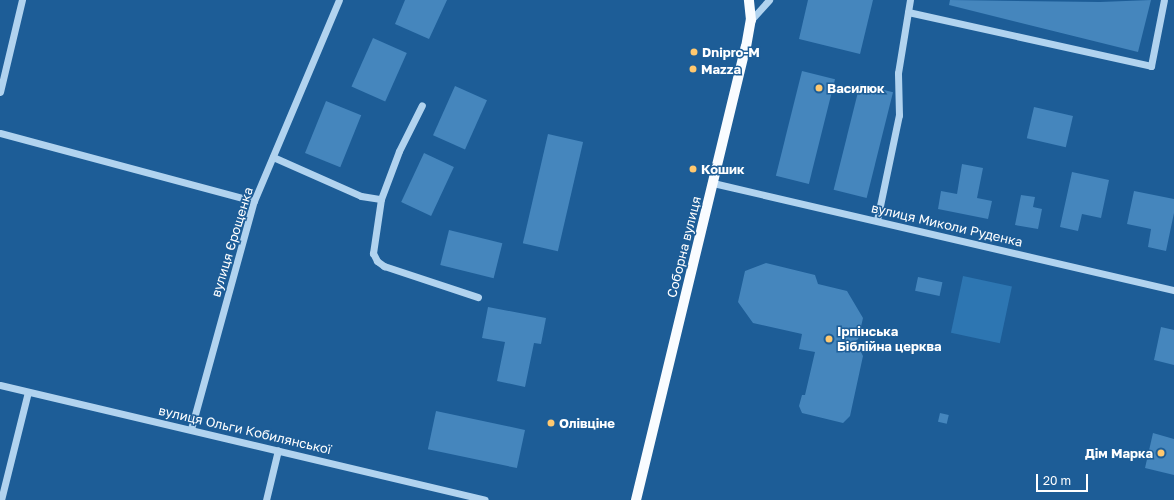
<!DOCTYPE html>
<html>
<head>
<meta charset="utf-8">
<style>
  body { margin:0 }
  #map { position:relative; width:1174px; height:500px; overflow:hidden; background:#1d5d97; font-family:"Golos Text",sans-serif }
  div>[style] { position:absolute }
  [style*='--x'] { left:calc(var(--x)*1px); top:calc(var(--y)*1px); width:calc(var(--w)*1px); rotate:calc(var(--a)*1deg) }
  .green>* { inset:0; background:#2d76b2; transform-origin:0 0 }
  .building>* { inset:0; background:#4586bd; transform-origin:0 0 }
  .minor>* { height:7px; margin:-3.5px; padding:0 3.5px; transform-origin:3.5px; border-radius:3.5px; background:#b1d3ef }
  .major>* { height:10px; margin:-5px; padding:0 5px; transform-origin:5px; border-radius:5px; background:#f9fcff }
  .dots>* { width:11px; height:11px; translate:-50% -50%; box-sizing:border-box; border:2px solid #1d5d97; border-radius:50% }
  span { translate:-50% -50%; white-space:nowrap; text-align:center; line-height:1.15; -webkit-text-stroke:3px #1d5d97; paint-order:stroke }
  .poi-label { font-size:13px; color:#fff; font-weight:700 }
  .left { translate:0 -50%; text-align:left }
  .right { translate:-100% -50%; text-align:right }
  .street-label { font-size:13px; color:#fff }
  .scale { position:absolute; left:1036px; top:474px; width:52px; height:18px; box-sizing:border-box; border:2px solid #fff; border-top:0; padding-left:5px; font-size:12px; line-height:14px; white-space:nowrap; color:#fff; -webkit-text-stroke:3px #1d5d97; paint-order:stroke }
</style>
</head>
<body>
<div id="map">
  <div class="green">
    <div style="left:963px;top:276px;width:50px;height:58px;rotate:12deg"></div>
  </div>
  <div class="building">
    <div style="clip-path:polygon(405px 0,447px 0,429px 39px,395px 24px)"></div>
    <div style="clip-path:polygon(808px 0,873px 0,860px 54px,799px 39px)"></div>
    <div style="clip-path:polygon(950px 0,1100px 2px,1151px 0,1138px 52px,949px 5px)"></div>
    <div style="left:373px;top:38px;width:37px;height:53px;rotate:24deg"></div>
    <div style="left:802px;top:71px;width:34px;height:108px;rotate:14deg"></div>
    <div style="left:860px;top:84px;width:34px;height:109px;rotate:14deg"></div>
    <div style="left:455px;top:86px;width:35px;height:54px;rotate:24deg"></div>
    <div style="left:326px;top:101px;width:38px;height:56px;rotate:22deg"></div>
    <div style="left:1034px;top:107px;width:40px;height:32px;rotate:13deg"></div>
    <div style="left:548px;top:134px;width:36px;height:112px;rotate:13deg"></div>
    <div style="left:424px;top:153px;width:33px;height:54px;rotate:25deg"></div>
    <div style="clip-path:polygon(962px 164px,983px 168px,977px 198px,992px 201px,988px 219px,938px 209px,941px 191px,957px 194px)"></div>
    <div style="clip-path:polygon(1072px 172px,1109px 180px,1101px 218px,1082px 214px,1078px 231px,1060px 227px)"></div>
    <div style="clip-path:polygon(1134px 191px,1174px 199px,1174px 213px,1166px 251px,1148px 247px,1151px 229px,1127px 224px)"></div>
    <div style="clip-path:polygon(1021px 195px,1035px 197px,1033px 207px,1042px 209px,1038px 229px,1015px 225px)"></div>
    <div style="left:449px;top:230px;width:55px;height:36px;rotate:14deg"></div>
    <div style="clip-path:polygon(766px 263px,815px 275px,818px 284px,847px 291px,863px 318px,857px 344px,863px 356px,850px 416px,843px 423px,802px 413px,799px 406px,802px 395px,805px 395px,815px 352px,799px 349px,802px 334px,753px 323px,738px 302px,745px 271px)"></div>
    <div style="left:918px;top:277px;width:25px;height:14px;rotate:12deg"></div>
    <div style="clip-path:polygon(488px 307px,546px 318px,541px 344px,534px 343px,525px 387px,497px 381px,505px 342px,482px 338px)"></div>
    <div style="clip-path:polygon(1161px 327px,1174px 330px,1174px 365px,1154px 360px)"></div>
    <div style="left:436px;top:411px;width:91px;height:39px;rotate:12deg"></div>
    <div style="left:940px;top:413px;width:9px;height:9px;rotate:13deg"></div>
    <div style="clip-path:polygon(1153px 433px,1174px 439px,1174px 475px,1145px 468px)"></div>
  </div>
  <div class="minor">
    <div style="--x:908;--y:12;--w:249;--a:12.5"></div>
    <div style="--x:1151;--y:66;--w:67;--a:-78.9"></div>
    <div style="--x:751;--y:20;--w:27;--a:-48"></div>
    <div style="--x:0;--y:92;--w:95;--a:-76.6"></div>
    <div style="--x:0;--y:133;--w:263;--a:15"></div>
    <div style="--x:273;--y:157;--w:96;--a:23.9"></div>
    <div style="--x:361;--y:196;--w:20;--a:9"></div>
    <div style="--x:381;--y:199;--w:51;--a:-69.4"></div>
    <div style="--x:399;--y:151;--w:51;--a:-63.4"></div>
    <div style="--x:713;--y:183;--w:473;--a:13.1"></div>
    <div style="--x:381;--y:199;--w:55;--a:98.4"></div>
    <div style="--x:373;--y:253;--w:9;--a:63"></div>
    <div style="--x:377;--y:261;--w:9;--a:36"></div>
    <div style="--x:384;--y:266;--w:99;--a:18.3"></div>
    <div style="--x:877;--y:220;--w:107;--a:-78.2"></div>
    <div style="--x:899;--y:115;--w:42;--a:-91.4"></div>
    <div style="--x:898;--y:73;--w:74;--a:-80.7"></div>
    <div style="--x:0;--y:385;--w:498;--a:13.3"></div>
    <div style="--x:191;--y:429;--w:237;--a:-74.6"></div>
    <div style="--x:254;--y:201;--w:218;--a:-67.1"></div>
    <div style="--x:1;--y:500;--w:111;--a:-76"></div>
    <div style="--x:266;--y:500;--w:51;--a:-76.5"></div>
  </div>
  <div class="major">
    <div style="--x:636;--y:500;--w:466;--a:-76.4"></div>
    <div style="--x:746;--y:47;--w:27;--a:-80"></div>
    <div style="--x:751;--y:20;--w:20;--a:-96"></div>
  </div>
  <div class="dots">
    <div style="left:694px;top:52px;background:#ffc86f"></div>
    <div style="left:693px;top:69px;background:#ffc86f"></div>
    <div style="left:819px;top:88px;background:#ffc86f"></div>
    <div style="left:693px;top:169px;background:#ffc86f"></div>
    <div style="left:829px;top:339px;background:#ffc86f"></div>
    <div style="left:551px;top:423px;background:#ffc86f"></div>
    <div style="left:1161px;top:453px;background:#ffc86f"></div>
  </div>
  <div class="poi-label">
    <span class="left" style="left:702px;top:52px">Dnipro-M</span>
    <span class="left" style="left:701px;top:69px">Mazza</span>
    <span class="left" style="left:827px;top:88px">Василюк</span>
    <span class="left" style="left:701px;top:169px">Кошик</span>
    <span class="left" style="left:837px;top:339px">Ірпінська<br>Біблійна церква</span>
    <span class="left" style="left:559px;top:423px">Олівціне</span>
    <span class="right" style="left:1153px;top:453px">Дім Марка</span>
  </div>
  <div class="street-label">
    <span style="left:947px;top:225px;rotate:13deg">вулиця Миколи Руденка</span>
    <span style="left:232px;top:242px;rotate:-73deg">вулиця Єрощенка</span>
    <span style="left:684px;top:247px;rotate:-76deg">Соборна вулиця</span>
    <span style="left:245px;top:430px;rotate:13deg">вулиця Ольги Кобилянської</span>
  </div>
  <div class="scale">20 m</div>
</div>
</body>
</html>
